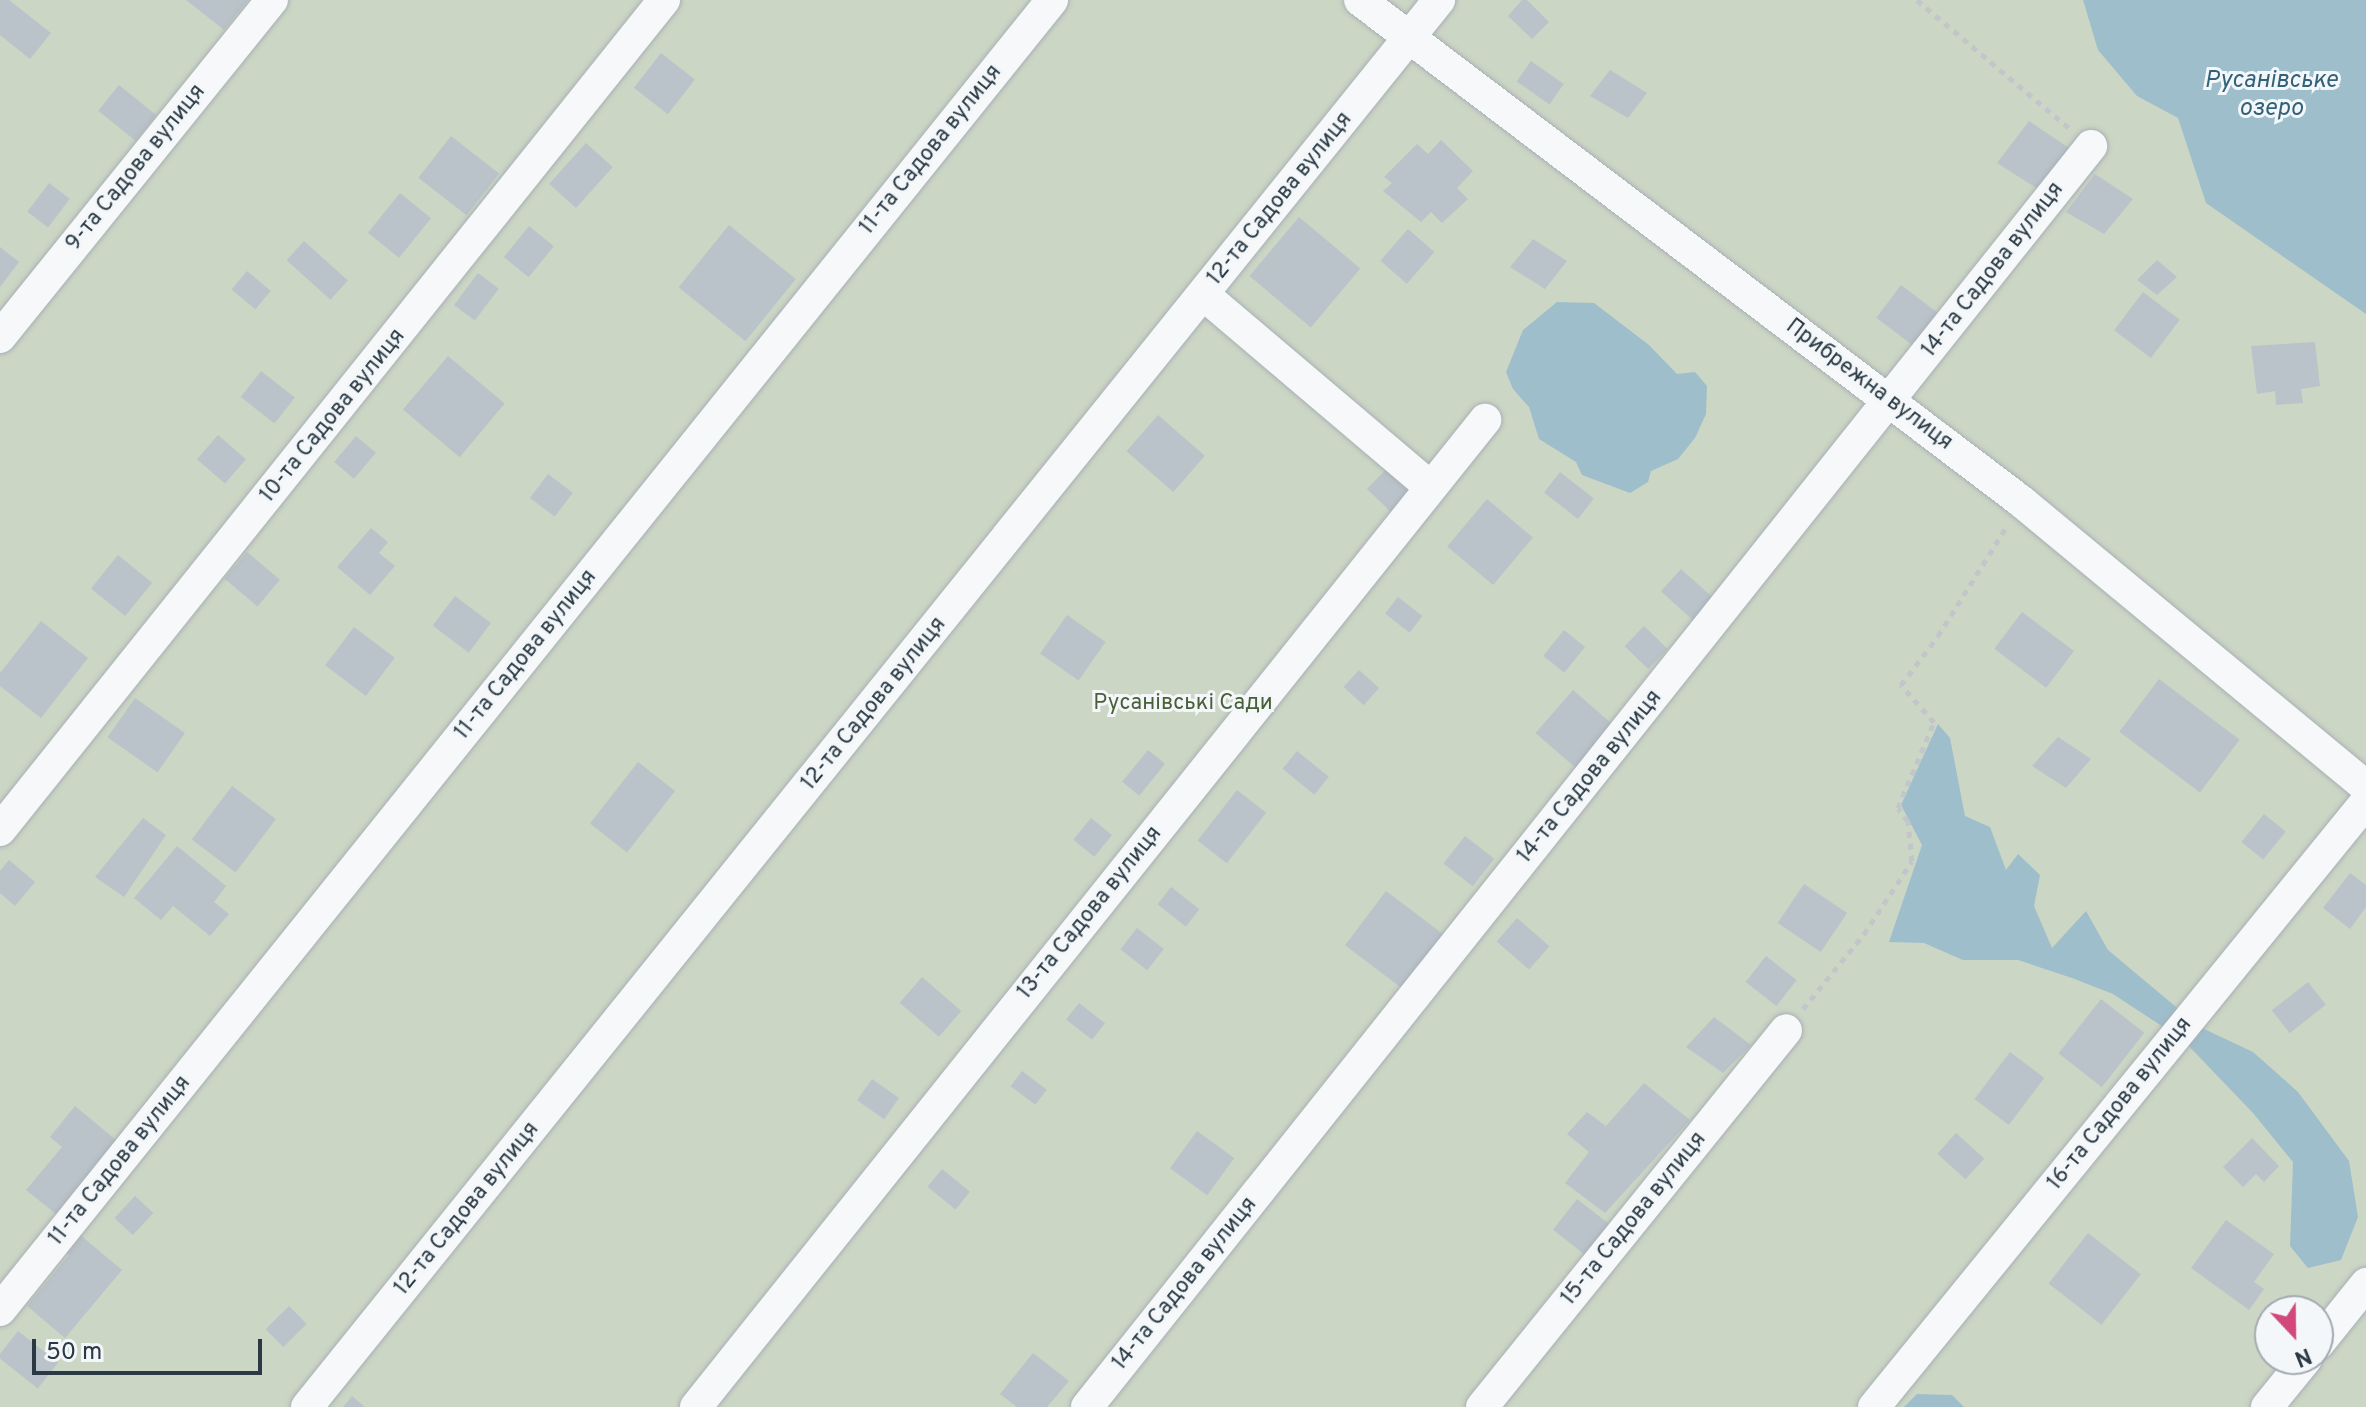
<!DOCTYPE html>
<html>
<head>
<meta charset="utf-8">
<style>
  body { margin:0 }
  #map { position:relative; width:2366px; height:1407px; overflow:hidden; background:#e3e8ec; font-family:Overpass,sans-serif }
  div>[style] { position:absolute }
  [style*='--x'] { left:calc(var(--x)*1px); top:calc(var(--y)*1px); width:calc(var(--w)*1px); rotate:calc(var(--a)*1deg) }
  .green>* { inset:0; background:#ccd6c4 }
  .water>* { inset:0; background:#9ebecc }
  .building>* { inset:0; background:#bac3c9; transform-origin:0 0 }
  .path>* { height:5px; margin-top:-2.5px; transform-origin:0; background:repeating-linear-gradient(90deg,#c1c6cb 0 6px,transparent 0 12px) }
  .roads { filter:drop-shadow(0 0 2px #a8b0b6) drop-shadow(0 0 2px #a8b0b6) }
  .street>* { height:32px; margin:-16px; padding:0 16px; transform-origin:16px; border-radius:16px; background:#f6f8fa }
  span { translate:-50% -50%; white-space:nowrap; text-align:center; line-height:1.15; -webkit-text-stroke:6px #f3f7f9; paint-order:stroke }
  .street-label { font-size:22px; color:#2a3944 }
  .park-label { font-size:22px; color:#486037 }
  .water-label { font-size:24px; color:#336179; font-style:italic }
  .north { position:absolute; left:2254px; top:1295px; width:80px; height:80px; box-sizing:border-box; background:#f3f7f9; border:2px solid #a3abb1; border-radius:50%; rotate:158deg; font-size:22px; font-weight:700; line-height:32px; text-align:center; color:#2a3944 }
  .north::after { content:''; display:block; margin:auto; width:28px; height:36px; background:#d14879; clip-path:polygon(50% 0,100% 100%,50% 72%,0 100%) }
  .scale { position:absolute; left:32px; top:1339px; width:230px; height:36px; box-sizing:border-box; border:4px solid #2a3944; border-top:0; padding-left:10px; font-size:24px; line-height:28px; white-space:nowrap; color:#2a3944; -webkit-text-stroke:6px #f3f7f9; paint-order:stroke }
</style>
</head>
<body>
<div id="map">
  <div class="green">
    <div style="clip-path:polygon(evenodd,0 0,2366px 0,2366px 1407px,0 1407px,0 0,2270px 1311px,2318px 1311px,2318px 1359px,2270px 1359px,2270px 1311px)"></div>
  </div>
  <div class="water">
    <div style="clip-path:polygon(2083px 0,2366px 0,2366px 314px,2206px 203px,2178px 118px,2137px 96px,2098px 50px)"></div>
    <div style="clip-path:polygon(1557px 302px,1594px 303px,1649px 345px,1677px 374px,1695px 372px,1707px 386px,1706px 414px,1695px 438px,1678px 459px,1651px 471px,1648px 482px,1630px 493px,1582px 475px,1576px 462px,1539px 439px,1529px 407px,1513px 389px,1506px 372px,1523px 330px)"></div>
    <div style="clip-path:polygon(1938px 724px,1950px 738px,1965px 816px,1990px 827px,2006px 870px,2018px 854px,2040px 875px,2034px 906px,2052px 948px,2086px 911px,2108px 950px,2200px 1027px,2253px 1052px,2298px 1092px,2349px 1161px,2358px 1217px,2341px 1260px,2308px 1268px,2290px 1246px,2293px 1162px,2253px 1113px,2183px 1040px,2113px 994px,2072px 978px,2018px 960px,1963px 960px,1924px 943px,1889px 942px,1922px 845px,1901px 805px)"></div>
    <div style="clip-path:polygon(1917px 1394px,1952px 1395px,1964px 1407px,1904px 1407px)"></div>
  </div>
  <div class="building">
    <div style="clip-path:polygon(0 0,9px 0,51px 33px,30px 59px,0 35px)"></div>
    <div style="clip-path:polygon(186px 0,248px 0,224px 30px)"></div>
    <div style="clip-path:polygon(1522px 0,1527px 0,1549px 22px,1532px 39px,1508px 16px)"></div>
    <div style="left:661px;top:53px;width:43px;height:44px;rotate:38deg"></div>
    <div style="left:1531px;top:61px;width:40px;height:25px;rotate:35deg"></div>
    <div style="clip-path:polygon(1610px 70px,1647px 93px,1628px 118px,1590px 96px)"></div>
    <div style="left:119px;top:85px;width:48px;height:33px;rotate:39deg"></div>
    <div style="clip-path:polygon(2029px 121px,2072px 150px,2038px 189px,1997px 163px)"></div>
    <div style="left:451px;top:136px;width:61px;height:53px;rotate:38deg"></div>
    <div style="clip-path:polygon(1441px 140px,1473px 171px,1457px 188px,1468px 199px,1442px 223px,1431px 212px,1421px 222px,1383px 191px,1392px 183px,1384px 177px,1417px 144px,1428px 154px)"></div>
    <div style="left:586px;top:143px;width:36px;height:55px;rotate:42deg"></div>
    <div style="clip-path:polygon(2095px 174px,2133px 199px,2104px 234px,2066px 212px)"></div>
    <div style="left:49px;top:183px;width:26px;height:36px;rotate:37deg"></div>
    <div style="left:400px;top:193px;width:40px;height:51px;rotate:39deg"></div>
    <div style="left:1299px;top:217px;width:80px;height:77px;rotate:40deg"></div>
    <div style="left:729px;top:225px;width:86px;height:80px;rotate:39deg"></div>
    <div style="left:529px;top:226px;width:32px;height:40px;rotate:39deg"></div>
    <div style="left:1408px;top:229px;width:35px;height:42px;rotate:41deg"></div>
    <div style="clip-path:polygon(1533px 239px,1567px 261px,1545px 289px,1510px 267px)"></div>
    <div style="left:304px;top:241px;width:59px;height:26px;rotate:42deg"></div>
    <div style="clip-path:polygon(0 247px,19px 262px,0 287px)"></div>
    <div style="clip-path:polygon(2157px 260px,2177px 277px,2157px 295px,2137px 280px)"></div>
    <div style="left:247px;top:271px;width:31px;height:24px;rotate:40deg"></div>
    <div style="left:478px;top:273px;width:26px;height:40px;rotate:37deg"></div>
    <div style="left:1901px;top:285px;width:48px;height:41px;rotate:37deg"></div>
    <div style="left:2143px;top:292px;width:46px;height:48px;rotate:37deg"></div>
    <div style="clip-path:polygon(2315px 342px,2320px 386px,2301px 389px,2303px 403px,2276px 405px,2275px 391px,2257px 394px,2251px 346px)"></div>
    <div style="left:448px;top:356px;width:74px;height:70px;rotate:40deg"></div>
    <div style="left:261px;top:371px;width:43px;height:33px;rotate:38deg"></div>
    <div style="left:1158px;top:415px;width:62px;height:48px;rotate:41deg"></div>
    <div style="left:218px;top:435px;width:37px;height:32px;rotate:41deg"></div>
    <div style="left:356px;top:436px;width:26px;height:34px;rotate:40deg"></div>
    <div style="left:1392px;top:463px;width:33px;height:36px;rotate:44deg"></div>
    <div style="left:1560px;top:472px;width:43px;height:26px;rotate:38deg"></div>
    <div style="left:548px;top:474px;width:31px;height:30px;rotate:37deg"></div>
    <div style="left:1487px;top:499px;width:60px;height:62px;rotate:40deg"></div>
    <div style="clip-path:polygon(371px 528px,388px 542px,379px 553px,395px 566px,370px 595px,337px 567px)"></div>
    <div style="left:247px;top:552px;width:43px;height:35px;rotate:40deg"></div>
    <div style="left:118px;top:555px;width:44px;height:43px;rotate:39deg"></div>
    <div style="left:1681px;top:569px;width:45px;height:30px;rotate:42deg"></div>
    <div style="left:455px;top:596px;width:45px;height:37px;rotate:37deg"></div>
    <div style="left:1398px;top:597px;width:31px;height:21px;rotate:38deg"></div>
    <div style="left:2022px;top:612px;width:65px;height:46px;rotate:37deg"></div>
    <div style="left:1067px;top:615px;width:47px;height:47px;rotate:35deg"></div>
    <div style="clip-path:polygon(41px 621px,88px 658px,41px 718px,0 686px,0 673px)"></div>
    <div style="left:1644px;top:626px;width:33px;height:28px;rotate:44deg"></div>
    <div style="left:354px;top:627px;width:51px;height:48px;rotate:37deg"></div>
    <div style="left:1564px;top:630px;width:27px;height:33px;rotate:39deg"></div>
    <div style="left:1359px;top:670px;width:27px;height:23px;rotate:42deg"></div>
    <div style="left:2159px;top:679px;width:101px;height:66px;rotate:37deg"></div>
    <div style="left:1573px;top:690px;width:61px;height:57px;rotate:41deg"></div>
    <div style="left:135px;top:698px;width:61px;height:48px;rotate:35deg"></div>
    <div style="clip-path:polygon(2058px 737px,2091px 759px,2066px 788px,2032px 766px)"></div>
    <div style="left:1148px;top:750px;width:22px;height:41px;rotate:39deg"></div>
    <div style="left:1297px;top:751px;width:41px;height:23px;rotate:39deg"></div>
    <div style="left:638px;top:762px;width:47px;height:78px;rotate:38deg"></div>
    <div style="left:232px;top:786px;width:55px;height:67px;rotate:37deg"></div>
    <div style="left:1237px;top:790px;width:37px;height:64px;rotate:38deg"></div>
    <div style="left:2264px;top:814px;width:28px;height:36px;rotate:39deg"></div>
    <div style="clip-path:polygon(143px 818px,166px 835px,124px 897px,95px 877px)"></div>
    <div style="left:1091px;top:818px;width:27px;height:28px;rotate:39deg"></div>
    <div style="left:1465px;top:836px;width:37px;height:35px;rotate:38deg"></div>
    <div style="clip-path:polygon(177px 846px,226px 886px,214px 902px,229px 914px,210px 936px,173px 906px,161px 920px,134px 898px)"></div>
    <div style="clip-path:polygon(9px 860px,35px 882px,15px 906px,0 893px,0 871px)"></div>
    <div style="clip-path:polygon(2350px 873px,2366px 885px,2366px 907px,2350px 929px,2323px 908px)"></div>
    <div style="left:1804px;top:884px;width:52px;height:47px;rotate:34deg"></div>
    <div style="left:1171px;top:887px;width:36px;height:22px;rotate:38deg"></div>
    <div style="left:1386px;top:891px;width:75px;height:68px;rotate:37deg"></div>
    <div style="left:1517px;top:918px;width:43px;height:31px;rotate:41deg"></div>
    <div style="left:1137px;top:928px;width:34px;height:27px;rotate:38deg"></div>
    <div style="left:1766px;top:956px;width:39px;height:33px;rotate:38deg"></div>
    <div style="left:922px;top:977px;width:52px;height:34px;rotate:41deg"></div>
    <div style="left:2308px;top:982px;width:29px;height:46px;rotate:52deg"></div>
    <div style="left:2101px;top:999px;width:55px;height:69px;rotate:38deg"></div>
    <div style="left:1079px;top:1003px;width:33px;height:21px;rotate:38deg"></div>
    <div style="clip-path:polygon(1714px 1017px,1751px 1045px,1723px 1073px,1686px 1047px)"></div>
    <div style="left:2010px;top:1052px;width:43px;height:59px;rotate:37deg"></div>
    <div style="left:1022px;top:1071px;width:31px;height:19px;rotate:37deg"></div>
    <div style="left:872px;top:1079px;width:33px;height:26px;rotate:35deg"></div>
    <div style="clip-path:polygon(1644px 1083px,1690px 1120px,1605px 1213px,1565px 1183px,1589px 1152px,1567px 1134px,1587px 1112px,1606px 1126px)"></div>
    <div style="clip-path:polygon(75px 1106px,116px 1140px,56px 1214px,26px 1190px,62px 1147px,50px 1137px)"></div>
    <div style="left:1197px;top:1131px;width:46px;height:46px;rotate:36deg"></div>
    <div style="left:1956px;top:1133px;width:38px;height:28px;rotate:42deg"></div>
    <div style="clip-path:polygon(2252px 1138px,2279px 1166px,2264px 1182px,2256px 1174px,2243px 1187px,2223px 1167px)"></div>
    <div style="left:942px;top:1169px;width:36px;height:23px;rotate:39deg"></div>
    <div style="left:135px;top:1196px;width:25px;height:30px;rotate:43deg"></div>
    <div style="left:1577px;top:1199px;width:48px;height:39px;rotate:38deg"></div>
    <div style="clip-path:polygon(2226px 1220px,2274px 1254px,2254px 1282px,2264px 1289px,2249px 1310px,2191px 1268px)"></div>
    <div style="clip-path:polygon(73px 1229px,122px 1270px,65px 1338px,27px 1306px,69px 1255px,59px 1246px)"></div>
    <div style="left:2088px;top:1233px;width:67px;height:64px;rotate:38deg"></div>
    <div style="left:289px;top:1306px;width:25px;height:33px;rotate:45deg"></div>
    <div style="left:18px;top:1331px;width:51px;height:33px;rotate:38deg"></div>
    <div style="clip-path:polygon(1033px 1353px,1069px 1381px,1047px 1407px,1017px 1407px,1000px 1394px)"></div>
    <div style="clip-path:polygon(352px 1396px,365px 1407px,343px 1407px)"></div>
  </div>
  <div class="path">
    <div style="--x:1917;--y:0;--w:199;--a:40.1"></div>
    <div style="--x:1803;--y:1009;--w:97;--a:-50.9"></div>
    <div style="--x:1864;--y:934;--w:87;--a:-56.7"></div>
    <div style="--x:1912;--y:861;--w:40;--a:-95.7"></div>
    <div style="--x:1908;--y:821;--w:16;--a:-128"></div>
    <div style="--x:1898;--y:808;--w:93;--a:-67.3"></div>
    <div style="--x:1934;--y:722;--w:50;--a:-131.7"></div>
    <div style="--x:1901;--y:685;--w:61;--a:-52.9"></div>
    <div style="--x:1938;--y:636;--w:130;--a:-57.9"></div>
  </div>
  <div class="roads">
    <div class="street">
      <div style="--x:1360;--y:0;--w:831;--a:37.17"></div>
      <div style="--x:2022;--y:502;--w:447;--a:39.6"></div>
      <div style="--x:1204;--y:295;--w:297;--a:40.3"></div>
      <div style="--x:0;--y:337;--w:433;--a:-51.1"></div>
      <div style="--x:0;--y:830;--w:1063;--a:-51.34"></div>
      <div style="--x:0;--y:1310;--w:1680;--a:-51.23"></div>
      <div style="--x:2318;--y:1344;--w:77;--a:-51.3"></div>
      <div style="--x:307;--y:1407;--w:1806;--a:-51.18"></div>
      <div style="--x:696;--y:1407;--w:1264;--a:-51.36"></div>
      <div style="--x:1087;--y:1407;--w:1612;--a:-51.47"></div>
      <div style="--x:1482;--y:1407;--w:484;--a:-51.1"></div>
      <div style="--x:1874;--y:1407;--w:780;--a:-50.88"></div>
      <div style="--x:2267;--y:1407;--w:62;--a:-50.9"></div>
    </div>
  </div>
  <div class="street-label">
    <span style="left:931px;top:150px;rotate:-51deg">11-та Садова вулиця</span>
    <span style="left:136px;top:168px;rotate:-51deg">9-та Садова вулиця</span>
    <span style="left:1280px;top:199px;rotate:-51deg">12-та Садова вулиця</span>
    <span style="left:1993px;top:270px;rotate:-52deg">14-та Садова вулиця</span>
    <span style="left:1869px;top:385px;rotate:37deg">Прибрежна вулиця</span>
    <span style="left:333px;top:416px;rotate:-51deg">10-та Садова вулиця</span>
    <span style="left:526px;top:655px;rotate:-51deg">11-та Садова вулиця</span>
    <span style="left:874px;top:704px;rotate:-51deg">12-та Садова вулиця</span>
    <span style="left:1590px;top:777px;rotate:-51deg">14-та Садова вулиця</span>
    <span style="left:1090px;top:913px;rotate:-51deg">13-та Садова вулиця</span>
    <span style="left:2120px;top:1104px;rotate:-51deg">16-та Садова вулиця</span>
    <span style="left:120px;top:1161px;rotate:-51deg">11-та Садова вулиця</span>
    <span style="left:467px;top:1209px;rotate:-51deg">12-та Садова вулиця</span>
    <span style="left:1634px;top:1219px;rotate:-51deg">15-та Садова вулиця</span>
    <span style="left:1185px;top:1284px;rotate:-51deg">14-та Садова вулиця</span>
  </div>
  <div class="park-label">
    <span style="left:1183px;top:704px">Русанівські Сади</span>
  </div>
  <div class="water-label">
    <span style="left:2271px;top:96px">Русанівське<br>озеро</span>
  </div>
  <div class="north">N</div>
  <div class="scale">50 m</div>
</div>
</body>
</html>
